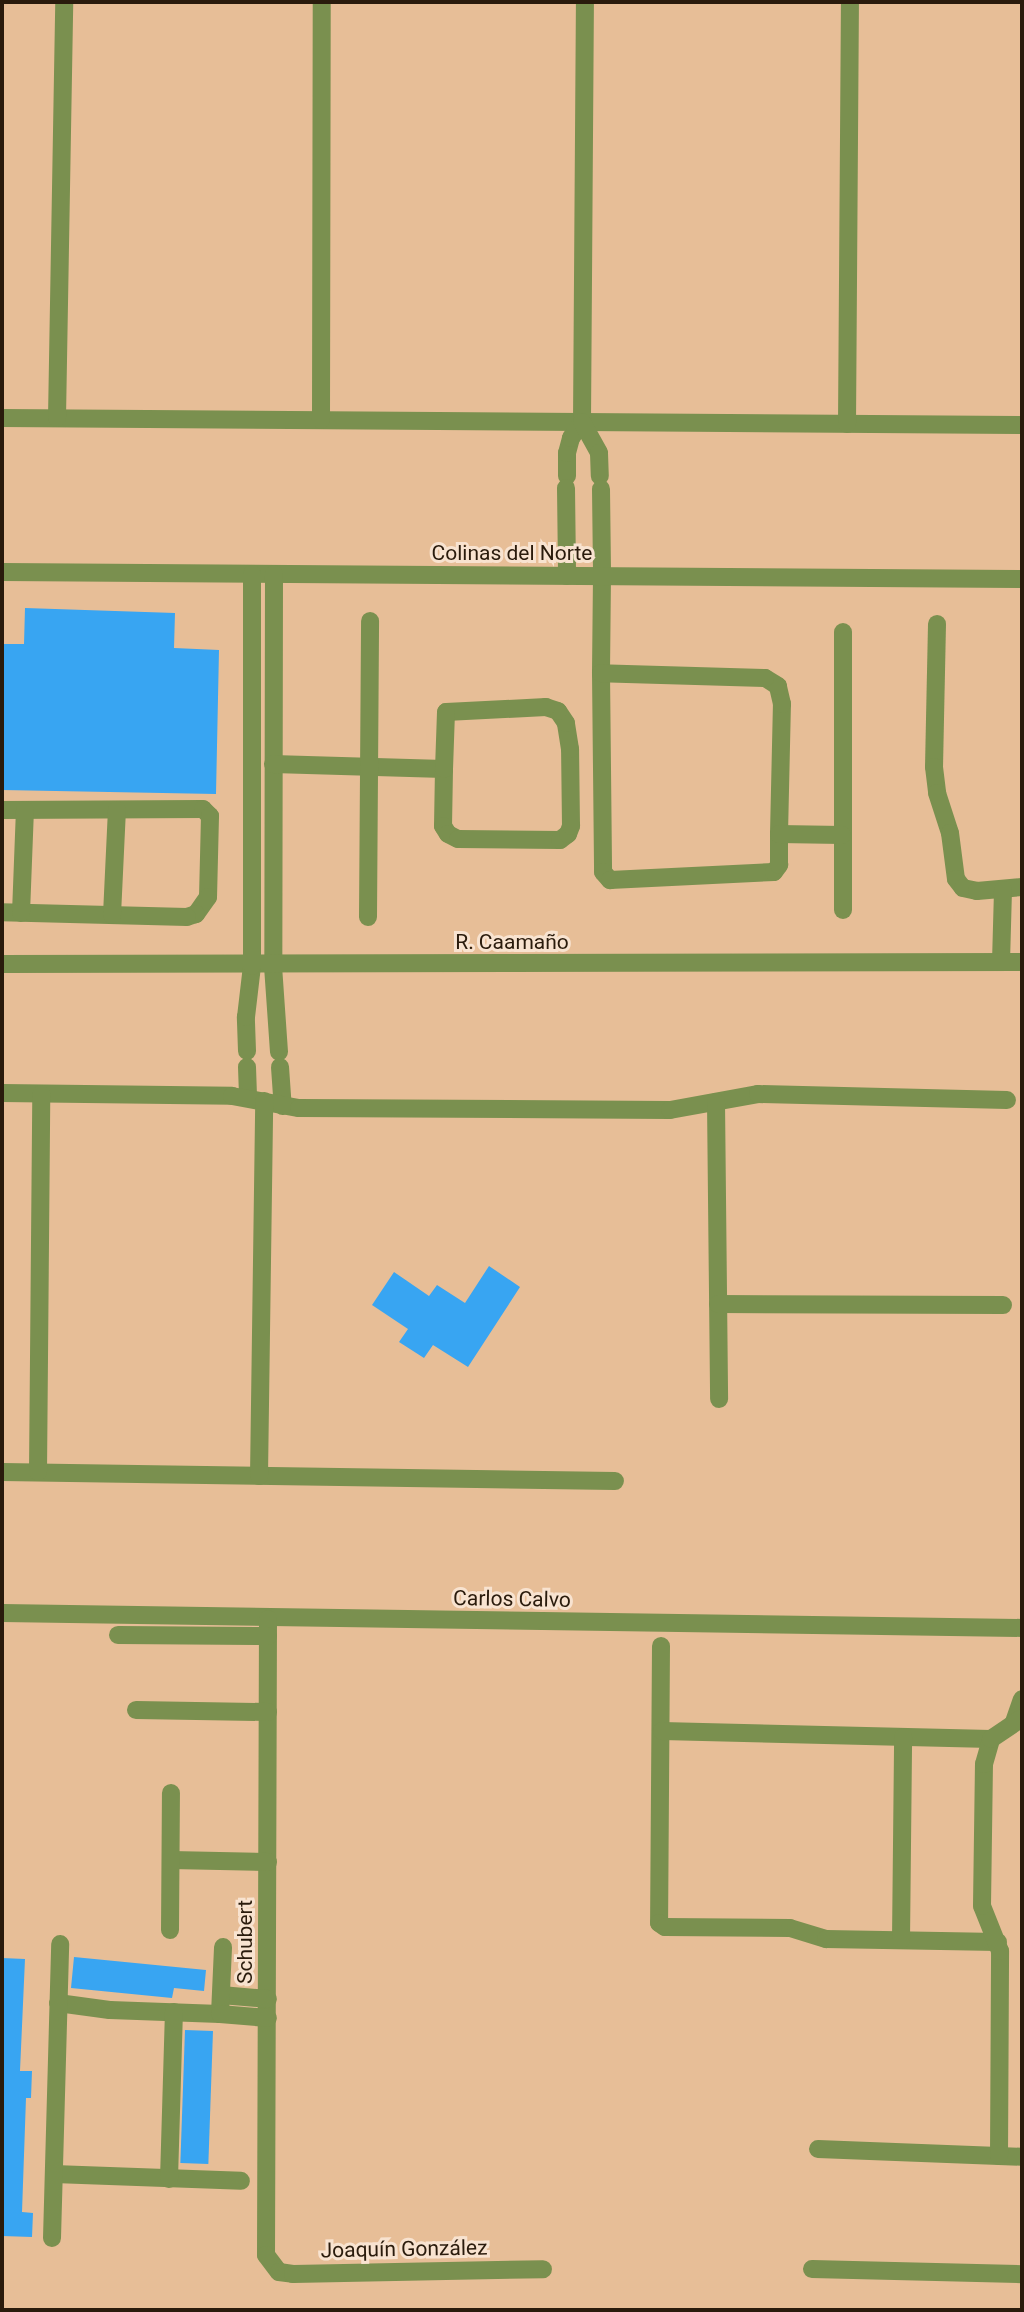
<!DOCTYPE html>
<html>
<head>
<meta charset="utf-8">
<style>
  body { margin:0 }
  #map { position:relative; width:1024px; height:2312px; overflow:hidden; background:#e7be97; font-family:Roboto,sans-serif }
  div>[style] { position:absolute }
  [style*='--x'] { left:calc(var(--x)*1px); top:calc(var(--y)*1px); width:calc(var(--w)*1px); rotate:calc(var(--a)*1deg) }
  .building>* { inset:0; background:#38a5f2; transform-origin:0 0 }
  .minor>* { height:18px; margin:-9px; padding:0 9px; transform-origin:9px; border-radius:9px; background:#7a904f }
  span { translate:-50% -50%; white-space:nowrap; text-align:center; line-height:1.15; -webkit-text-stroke:6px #f8e3d0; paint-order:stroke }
  .street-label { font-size:21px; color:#2a1b0c }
  .frame { position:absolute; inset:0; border:4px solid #2a1b0c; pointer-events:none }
</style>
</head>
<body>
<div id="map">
  <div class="building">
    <div style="clip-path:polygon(25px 608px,175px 613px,174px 648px,219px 650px,216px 794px,2px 790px,2px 644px,24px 644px)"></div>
    <div style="clip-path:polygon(489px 1266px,520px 1287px,468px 1367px,433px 1345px,424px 1358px,399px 1342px,408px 1329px,372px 1305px,394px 1272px,429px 1296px,437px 1285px,465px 1303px)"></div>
    <div style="clip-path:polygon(74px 1957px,206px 1970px,204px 1991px,174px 1988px,172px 1998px,71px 1988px)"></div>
    <div style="clip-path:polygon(2px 1958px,25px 1959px,20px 2071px,32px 2071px,31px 2098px,26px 2098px,22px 2212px,33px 2213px,32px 2237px,2px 2236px)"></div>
    <div style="left:185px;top:2030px;width:28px;height:133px;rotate:2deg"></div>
  </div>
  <div class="minor">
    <div style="--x:2;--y:418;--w:1020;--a:0.39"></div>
    <div style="--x:57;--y:418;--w:416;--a:-89"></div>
    <div style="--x:321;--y:420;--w:418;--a:-89.9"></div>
    <div style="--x:582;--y:422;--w:420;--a:-89.6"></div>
    <div style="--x:847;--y:424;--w:422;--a:-89.6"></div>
    <div style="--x:567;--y:476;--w:23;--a:-90"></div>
    <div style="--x:567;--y:453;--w:16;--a:-75"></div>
    <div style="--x:571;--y:438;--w:19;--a:-55"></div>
    <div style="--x:582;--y:422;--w:35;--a:61"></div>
    <div style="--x:599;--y:453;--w:23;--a:88"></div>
    <div style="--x:566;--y:488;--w:88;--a:89.3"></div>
    <div style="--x:601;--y:489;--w:87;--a:89.3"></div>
    <div style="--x:602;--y:576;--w:97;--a:90.6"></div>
    <div style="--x:601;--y:673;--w:199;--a:89.4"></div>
    <div style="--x:603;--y:872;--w:11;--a:49"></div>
    <div style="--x:610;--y:880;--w:164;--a:-2.8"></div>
    <div style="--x:774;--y:872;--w:9;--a:-54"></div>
    <div style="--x:779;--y:865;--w:31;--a:-90"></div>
    <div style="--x:779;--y:834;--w:130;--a:-88.7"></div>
    <div style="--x:782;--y:704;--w:18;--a:-103"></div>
    <div style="--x:778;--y:686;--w:15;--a:-148"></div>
    <div style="--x:765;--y:678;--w:164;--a:-178.3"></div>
    <div style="--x:2;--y:572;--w:1020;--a:0.39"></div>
    <div style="--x:274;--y:574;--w:392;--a:90.1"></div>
    <div style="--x:273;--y:966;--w:86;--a:86"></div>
    <div style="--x:937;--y:624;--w:143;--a:91.2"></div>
    <div style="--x:934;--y:767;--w:26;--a:83"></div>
    <div style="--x:937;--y:793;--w:42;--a:72"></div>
    <div style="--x:950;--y:833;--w:46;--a:82.6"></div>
    <div style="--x:956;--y:879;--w:11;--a:52"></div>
    <div style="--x:963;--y:888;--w:14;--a:12"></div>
    <div style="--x:977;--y:891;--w:45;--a:-5.1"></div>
    <div style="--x:843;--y:632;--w:278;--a:90"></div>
    <div style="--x:273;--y:764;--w:171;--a:1.7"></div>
    <div style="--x:444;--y:769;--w:57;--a:91"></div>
    <div style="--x:443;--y:826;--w:9;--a:58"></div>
    <div style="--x:448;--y:834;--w:11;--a:27"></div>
    <div style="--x:458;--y:839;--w:102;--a:0.6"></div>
    <div style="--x:560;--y:840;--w:10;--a:-37"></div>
    <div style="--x:568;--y:834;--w:9;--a:-69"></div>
    <div style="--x:571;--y:826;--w:77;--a:-90.7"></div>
    <div style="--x:570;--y:749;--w:26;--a:-99"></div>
    <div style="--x:566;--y:723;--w:14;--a:-124"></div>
    <div style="--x:558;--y:711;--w:13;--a:-162"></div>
    <div style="--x:546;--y:707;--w:100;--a:177.1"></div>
    <div style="--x:446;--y:712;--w:57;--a:92"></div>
    <div style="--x:2;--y:810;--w:201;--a:-0.3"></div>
    <div style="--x:203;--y:809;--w:10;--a:45"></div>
    <div style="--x:210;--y:816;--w:81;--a:91.4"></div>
    <div style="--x:208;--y:897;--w:21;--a:125"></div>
    <div style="--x:196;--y:914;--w:9;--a:162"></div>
    <div style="--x:187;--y:917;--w:185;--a:-178.5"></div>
    <div style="--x:779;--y:834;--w:63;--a:0.9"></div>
    <div style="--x:21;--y:913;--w:103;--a:-87.8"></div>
    <div style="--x:112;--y:915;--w:105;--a:-87.3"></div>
    <div style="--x:368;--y:917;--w:296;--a:-89.6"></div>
    <div style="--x:1001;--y:962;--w:72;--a:-88.4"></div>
    <div style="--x:2;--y:964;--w:1020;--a:-0.11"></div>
    <div style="--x:247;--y:1051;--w:34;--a:-92"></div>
    <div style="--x:246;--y:1017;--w:51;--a:-83.3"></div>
    <div style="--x:252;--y:966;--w:392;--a:-90"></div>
    <div style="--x:247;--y:1067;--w:31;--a:88"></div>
    <div style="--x:280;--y:1067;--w:39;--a:86"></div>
    <div style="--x:2;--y:1093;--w:230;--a:0.7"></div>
    <div style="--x:232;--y:1096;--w:68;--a:10.2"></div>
    <div style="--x:299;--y:1108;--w:371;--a:0.3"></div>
    <div style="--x:670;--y:1110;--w:89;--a:-10.3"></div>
    <div style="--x:758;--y:1094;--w:249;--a:1.4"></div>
    <div style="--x:716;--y:1102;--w:297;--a:89.4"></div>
    <div style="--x:718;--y:1304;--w:285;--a:0.2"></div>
    <div style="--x:2;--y:1472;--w:613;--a:0.84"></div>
    <div style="--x:38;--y:1472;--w:378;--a:-89.5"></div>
    <div style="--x:259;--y:1476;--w:375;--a:-89.2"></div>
    <div style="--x:2;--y:1613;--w:1020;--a:0.84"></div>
    <div style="--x:268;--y:1619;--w:636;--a:90.18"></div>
    <div style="--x:266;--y:2255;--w:21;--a:53"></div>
    <div style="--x:279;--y:2272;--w:14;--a:8"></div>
    <div style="--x:293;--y:2274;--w:250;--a:-1.1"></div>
    <div style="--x:118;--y:1635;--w:150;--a:0.4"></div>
    <div style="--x:661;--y:1646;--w:277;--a:90.4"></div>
    <div style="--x:659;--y:1923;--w:7;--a:34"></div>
    <div style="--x:665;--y:1927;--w:125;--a:0.5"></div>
    <div style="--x:790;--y:1928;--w:38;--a:17"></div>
    <div style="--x:826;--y:1939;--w:172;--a:1"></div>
    <div style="--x:136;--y:1710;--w:132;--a:0.9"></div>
    <div style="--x:1014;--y:1722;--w:24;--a:-71"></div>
    <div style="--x:662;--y:1731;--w:329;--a:1.4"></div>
    <div style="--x:171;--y:1860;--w:97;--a:1.2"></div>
    <div style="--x:170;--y:1930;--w:137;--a:-89.6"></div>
    <div style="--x:901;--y:1940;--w:203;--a:-89.4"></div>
    <div style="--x:221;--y:1995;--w:47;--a:4.9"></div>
    <div style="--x:58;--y:2003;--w:52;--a:7.7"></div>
    <div style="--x:110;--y:2010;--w:110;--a:2.1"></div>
    <div style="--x:220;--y:2014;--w:67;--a:-87.4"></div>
    <div style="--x:220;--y:2014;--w:48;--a:4.8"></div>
    <div style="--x:818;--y:2149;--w:204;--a:2.2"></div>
    <div style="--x:999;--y:2156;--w:205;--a:-89.7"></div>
    <div style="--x:1000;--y:1951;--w:48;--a:-111.8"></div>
    <div style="--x:982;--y:1906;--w:142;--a:-89.2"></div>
    <div style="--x:984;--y:1764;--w:26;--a:-74"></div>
    <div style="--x:991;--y:1739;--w:37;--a:-34"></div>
    <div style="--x:54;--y:2174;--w:187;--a:2.1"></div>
    <div style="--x:169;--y:2179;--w:167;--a:-88.3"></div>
    <div style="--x:52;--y:2238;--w:294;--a:-88.4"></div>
    <div style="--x:812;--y:2269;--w:210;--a:1.4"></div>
  </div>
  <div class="street-label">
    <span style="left:512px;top:553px">Colinas del Norte</span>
    <span style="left:512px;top:942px">R. Caamaño</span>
    <span style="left:512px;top:1599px;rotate:1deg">Carlos Calvo</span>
    <span style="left:245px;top:1942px;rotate:-90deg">Schubert</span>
    <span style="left:404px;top:2249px;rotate:-1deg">Joaquín González</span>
  </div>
  <div class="frame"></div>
</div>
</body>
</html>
